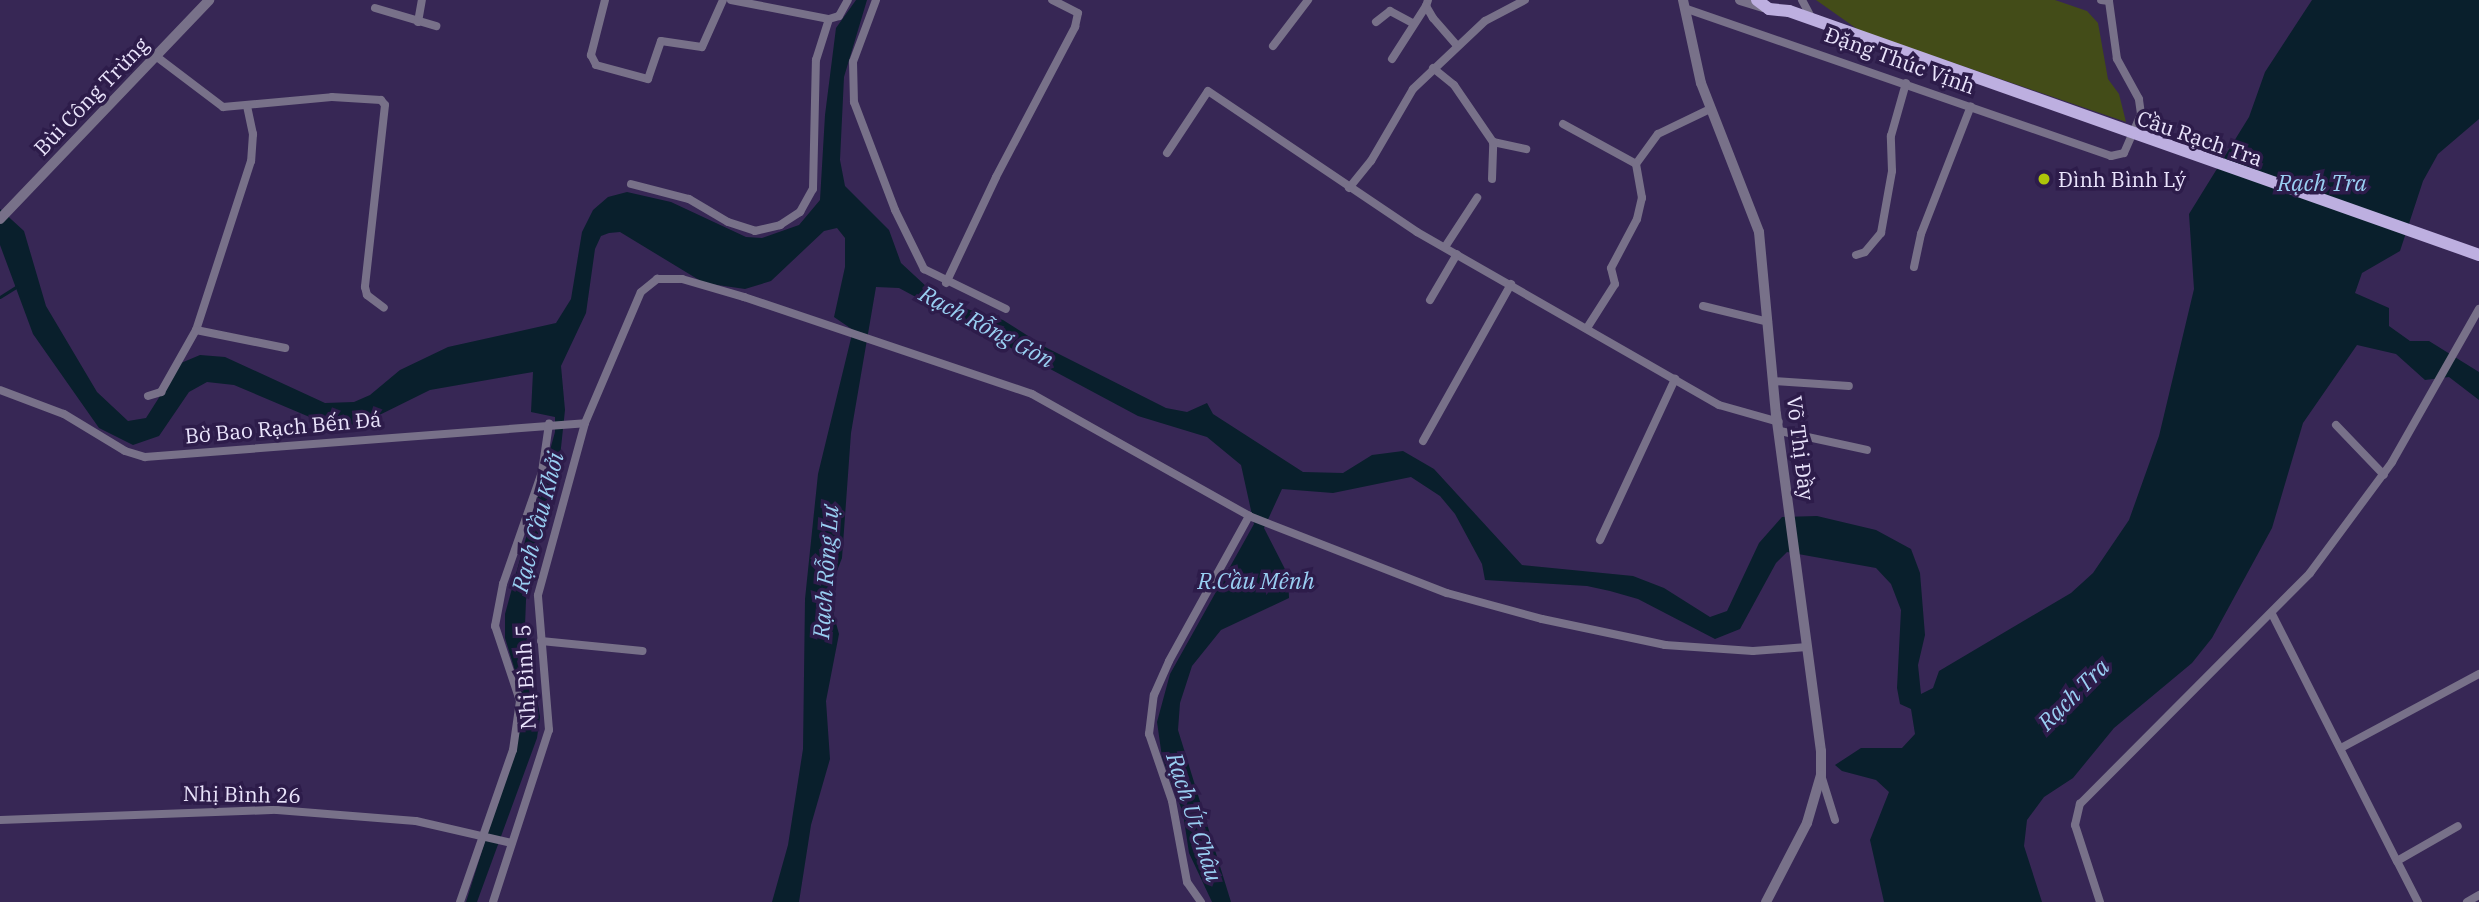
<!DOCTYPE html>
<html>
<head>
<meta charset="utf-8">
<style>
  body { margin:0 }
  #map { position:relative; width:2479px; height:902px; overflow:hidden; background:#372755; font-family:"IBM Plex Serif",serif }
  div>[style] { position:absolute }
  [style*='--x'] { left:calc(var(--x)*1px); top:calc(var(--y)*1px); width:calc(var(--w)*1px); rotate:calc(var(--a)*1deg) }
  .green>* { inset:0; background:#434c18 }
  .water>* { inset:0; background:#091f2c }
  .stream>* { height:2.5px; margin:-1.25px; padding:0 1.25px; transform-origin:1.25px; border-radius:1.25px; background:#091f2c }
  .minor>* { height:8px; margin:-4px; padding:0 4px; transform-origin:4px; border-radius:4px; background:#787189 }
  .tertiary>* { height:10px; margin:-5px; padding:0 5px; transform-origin:5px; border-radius:5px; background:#787189 }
  .primary>* { height:12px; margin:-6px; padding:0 6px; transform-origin:6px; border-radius:6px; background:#bdafe0 }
  .dots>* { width:19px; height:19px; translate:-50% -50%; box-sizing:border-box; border:4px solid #2d1c4a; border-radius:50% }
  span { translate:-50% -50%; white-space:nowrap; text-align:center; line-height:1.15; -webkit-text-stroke:7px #2d1c4a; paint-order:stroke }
  .street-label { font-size:21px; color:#eae4fc }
  .poi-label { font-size:21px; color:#eae4fc }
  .left { translate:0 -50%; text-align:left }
  .water-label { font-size:23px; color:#99cff2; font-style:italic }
</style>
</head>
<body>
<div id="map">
  <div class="green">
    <div style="clip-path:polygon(1816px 0,2055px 0,2087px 11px,2098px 23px,2108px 79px,2119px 94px,2126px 122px,1860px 31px)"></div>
  </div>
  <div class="water">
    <div style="clip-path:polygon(856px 0,867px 0,844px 77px,840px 160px,845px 186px,889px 230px,901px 263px,928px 288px,964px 308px,1003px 320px,1047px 348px,1166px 408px,1187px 412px,1207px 403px,1213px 414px,1303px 472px,1343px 473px,1372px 455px,1403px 451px,1434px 469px,1522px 565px,1633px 576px,1664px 588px,1710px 617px,1727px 611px,1759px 543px,1782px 517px,1817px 516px,1876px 530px,1911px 549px,1920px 573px,1925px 635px,1918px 665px,1921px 694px,1933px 688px,1939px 671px,2071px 593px,2093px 573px,2129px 520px,2159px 436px,2194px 289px,2189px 214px,2249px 117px,2265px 72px,2312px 0,2479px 0,2479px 119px,2438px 154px,2423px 181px,2400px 251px,2362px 273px,2355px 293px,2389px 308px,2389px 326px,2410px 341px,2429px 341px,2479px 372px,2479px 400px,2449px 377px,2425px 380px,2396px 354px,2357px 345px,2303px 423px,2272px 528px,2212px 638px,2192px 663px,2114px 728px,2073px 778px,2044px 797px,2027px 820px,2024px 846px,2042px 902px,1884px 902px,1870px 840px,1889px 792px,1876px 780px,1842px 771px,1835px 765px,1861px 748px,1902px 748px,1915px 734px,1911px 709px,1900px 704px,1897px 688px,1901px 610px,1891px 584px,1876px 568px,1787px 552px,1776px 563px,1740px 629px,1715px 639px,1638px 599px,1610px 591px,1587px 586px,1485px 580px,1482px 564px,1455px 514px,1440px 496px,1411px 477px,1333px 493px,1282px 489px,1264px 528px,1288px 575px,1289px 598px,1221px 630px,1192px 666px,1180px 703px,1178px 730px,1231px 902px,1212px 902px,1189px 853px,1183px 813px,1162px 757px,1157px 722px,1170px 674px,1254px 524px,1241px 465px,1207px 437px,1138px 416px,899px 288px,876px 287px,851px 433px,842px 558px,828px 594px,839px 634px,826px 701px,830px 759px,811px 825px,799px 902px,772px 902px,788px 845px,803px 749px,805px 599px,818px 474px,853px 330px,834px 317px,845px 267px,845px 238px,837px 228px,824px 231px,771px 281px,745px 289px,704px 283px,620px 232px,609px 233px,601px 236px,595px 249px,586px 313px,561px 366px,565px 410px,560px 457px,540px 524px,526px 600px,525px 626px,540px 717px,537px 738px,477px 902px,466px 902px,524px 717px,524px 700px,505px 638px,505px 614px,555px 432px,555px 417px,531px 412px,533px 372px,430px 390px,345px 432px,234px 385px,207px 382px,189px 392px,159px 436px,133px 445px,99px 428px,33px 334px,0 245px,0 209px,24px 231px,46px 306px,97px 392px,128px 421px,146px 418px,181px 363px,200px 355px,225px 357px,325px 403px,354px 402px,370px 395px,400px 370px,448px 347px,556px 323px,571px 299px,582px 232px,593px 210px,608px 197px,627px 192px,671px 202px,746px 237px,762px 238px,799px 225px,820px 200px,825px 115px,836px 28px)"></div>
  </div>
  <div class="stream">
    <div style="--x:0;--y:297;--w:19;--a:-32"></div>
  </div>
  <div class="minor">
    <div style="--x:605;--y:0;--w:57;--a:104.3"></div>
    <div style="--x:591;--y:55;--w:11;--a:63"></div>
    <div style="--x:596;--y:65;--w:54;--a:15.1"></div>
    <div style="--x:648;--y:79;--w:40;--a:-71.1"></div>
    <div style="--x:661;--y:41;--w:41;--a:8.3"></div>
    <div style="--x:702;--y:47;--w:51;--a:-65.9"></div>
    <div style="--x:731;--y:0;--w:100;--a:11"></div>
    <div style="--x:829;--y:19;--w:10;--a:-17"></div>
    <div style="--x:839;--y:16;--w:18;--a:-61"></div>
    <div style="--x:876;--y:0;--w:66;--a:110.4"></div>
    <div style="--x:853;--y:62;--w:40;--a:88.6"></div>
    <div style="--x:854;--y:102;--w:116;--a:69.2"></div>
    <div style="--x:895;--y:210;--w:66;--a:63.8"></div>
    <div style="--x:924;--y:269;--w:91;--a:26"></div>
    <div style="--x:1428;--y:0;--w:6;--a:108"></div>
    <div style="--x:1426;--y:6;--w:14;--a:60"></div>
    <div style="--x:1433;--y:18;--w:37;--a:49"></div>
    <div style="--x:1802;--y:0;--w:21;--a:62"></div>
    <div style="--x:375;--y:8;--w:64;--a:16.4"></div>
    <div style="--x:1687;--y:9;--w:449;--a:19.1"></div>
    <div style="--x:2111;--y:156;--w:13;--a:-13"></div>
    <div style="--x:2124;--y:153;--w:43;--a:-66.4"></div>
    <div style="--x:2141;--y:114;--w:15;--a:-98"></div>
    <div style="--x:2139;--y:99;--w:46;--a:-118.8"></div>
    <div style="--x:2117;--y:59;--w:59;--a:-97.9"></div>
    <div style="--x:2109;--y:1;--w:8;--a:-173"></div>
    <div style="--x:418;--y:22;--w:22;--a:-80"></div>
    <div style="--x:1376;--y:22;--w:18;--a:-38"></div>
    <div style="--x:1390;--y:11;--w:27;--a:28"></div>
    <div style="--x:1273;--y:46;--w:58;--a:-52.7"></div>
    <div style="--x:157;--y:57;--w:83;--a:37.1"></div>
    <div style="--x:223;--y:107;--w:109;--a:-5.2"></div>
    <div style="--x:332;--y:97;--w:49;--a:3.5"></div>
    <div style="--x:381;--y:100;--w:6;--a:51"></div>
    <div style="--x:385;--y:105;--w:183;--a:96.3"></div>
    <div style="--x:365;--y:287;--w:8;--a:76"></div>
    <div style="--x:367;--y:295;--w:21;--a:37"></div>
    <div style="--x:1392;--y:59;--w:63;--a:-57.3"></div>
    <div style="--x:1433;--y:68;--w:27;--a:39"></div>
    <div style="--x:1454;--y:85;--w:69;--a:55.6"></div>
    <div style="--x:1493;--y:142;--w:34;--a:12"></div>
    <div style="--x:247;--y:106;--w:29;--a:78"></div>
    <div style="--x:253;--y:134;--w:27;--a:94"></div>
    <div style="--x:251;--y:161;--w:178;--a:108"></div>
    <div style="--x:196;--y:330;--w:91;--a:11.4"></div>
    <div style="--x:1563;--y:124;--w:83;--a:28.7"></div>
    <div style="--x:1636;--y:164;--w:37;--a:-54"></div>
    <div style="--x:1658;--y:134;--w:58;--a:-25.7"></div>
    <div style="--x:1167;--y:153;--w:74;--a:-56.5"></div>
    <div style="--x:1208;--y:91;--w:252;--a:34"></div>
    <div style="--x:1417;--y:232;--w:348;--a:29.8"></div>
    <div style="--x:1719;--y:405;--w:62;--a:15.8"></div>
    <div style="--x:1492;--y:179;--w:37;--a:-88"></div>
    <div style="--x:631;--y:184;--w:60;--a:14.5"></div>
    <div style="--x:689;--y:199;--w:45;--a:30.5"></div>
    <div style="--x:728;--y:222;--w:28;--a:18"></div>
    <div style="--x:755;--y:231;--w:26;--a:-13"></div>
    <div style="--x:780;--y:225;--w:24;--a:-33"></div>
    <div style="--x:800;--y:212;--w:26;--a:-61"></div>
    <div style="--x:813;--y:189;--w:129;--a:-88.7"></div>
    <div style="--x:816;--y:60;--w:43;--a:-72.4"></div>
    <div style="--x:1349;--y:188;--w:35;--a:-51"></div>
    <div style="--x:1371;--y:161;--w:83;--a:-59.7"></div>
    <div style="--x:1413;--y:89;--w:99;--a:-43.4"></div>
    <div style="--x:1485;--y:21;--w:45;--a:-27.7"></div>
    <div style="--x:1445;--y:247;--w:59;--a:-56.9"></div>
    <div style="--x:1856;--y:255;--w:9;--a:-18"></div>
    <div style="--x:1865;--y:252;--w:25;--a:-50"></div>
    <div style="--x:1881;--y:233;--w:63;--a:-79.9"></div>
    <div style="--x:1892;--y:171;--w:35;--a:-92"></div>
    <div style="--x:1891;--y:136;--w:55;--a:-74.2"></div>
    <div style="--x:1914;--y:267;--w:34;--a:-78"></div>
    <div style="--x:1921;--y:234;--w:137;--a:-68.7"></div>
    <div style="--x:946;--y:283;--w:117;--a:-64.7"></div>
    <div style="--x:996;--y:177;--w:170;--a:-62.2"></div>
    <div style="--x:1075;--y:27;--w:14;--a:-78"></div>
    <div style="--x:1078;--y:13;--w:29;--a:-153"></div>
    <div style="--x:1430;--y:300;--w:53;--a:-59.6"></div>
    <div style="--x:1703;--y:306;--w:67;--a:13.8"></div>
    <div style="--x:1587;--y:328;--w:52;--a:-57.5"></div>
    <div style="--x:1615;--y:284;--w:16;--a:-104"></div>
    <div style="--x:1611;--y:268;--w:55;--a:-62"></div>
    <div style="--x:1637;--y:219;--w:22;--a:-77"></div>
    <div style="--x:1642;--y:198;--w:35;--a:-100"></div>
    <div style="--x:1773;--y:381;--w:76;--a:3.8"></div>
    <div style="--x:0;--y:390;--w:68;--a:20.6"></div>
    <div style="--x:64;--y:414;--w:71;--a:31.2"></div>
    <div style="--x:125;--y:451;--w:21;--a:17"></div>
    <div style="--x:145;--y:457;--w:441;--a:-4.4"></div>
    <div style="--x:148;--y:396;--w:14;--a:-17"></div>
    <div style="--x:161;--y:392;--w:71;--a:-60.6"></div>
    <div style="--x:2336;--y:425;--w:69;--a:46.2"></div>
    <div style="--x:1780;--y:431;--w:89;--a:12.3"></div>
    <div style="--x:1423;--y:441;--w:180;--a:-60.7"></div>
    <div style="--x:1600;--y:540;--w:178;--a:-65"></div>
    <div style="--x:2272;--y:614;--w:277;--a:63.2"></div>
    <div style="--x:2397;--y:861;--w:70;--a:-29.8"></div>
    <div style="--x:541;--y:641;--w:102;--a:5.6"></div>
    <div style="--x:2341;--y:748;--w:157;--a:-28.2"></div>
    <div style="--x:1821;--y:775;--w:47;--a:72.7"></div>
    <div style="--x:0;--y:820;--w:277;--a:-2.1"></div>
    <div style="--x:277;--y:810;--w:139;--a:4.5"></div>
    <div style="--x:416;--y:821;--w:98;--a:12.9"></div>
    <div style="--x:2397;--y:861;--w:46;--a:62.9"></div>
    <div style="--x:460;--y:902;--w:161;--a:-70.8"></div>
    <div style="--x:513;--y:750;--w:49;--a:-81.9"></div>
    <div style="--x:520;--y:701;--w:79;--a:-108.4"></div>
    <div style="--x:495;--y:626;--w:43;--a:-79.2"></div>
    <div style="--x:503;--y:584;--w:119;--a:-70.8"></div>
    <div style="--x:542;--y:472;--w:49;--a:-81.7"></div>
    <div style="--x:493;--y:902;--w:181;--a:-72"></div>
    <div style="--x:549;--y:730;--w:135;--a:-94.7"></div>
    <div style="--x:538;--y:595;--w:178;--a:-74.7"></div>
    <div style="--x:585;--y:423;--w:142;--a:-66.9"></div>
    <div style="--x:641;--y:292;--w:21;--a:-39"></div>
    <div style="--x:657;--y:279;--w:25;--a:0"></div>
    <div style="--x:682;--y:279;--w:65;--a:16.2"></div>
    <div style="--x:744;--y:297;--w:304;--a:18.6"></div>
    <div style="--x:1032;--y:394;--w:249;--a:29.3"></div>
    <div style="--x:1249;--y:516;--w:212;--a:21.3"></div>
    <div style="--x:1447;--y:593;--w:98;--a:15.3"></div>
    <div style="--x:1542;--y:619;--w:126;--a:11.9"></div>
    <div style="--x:1665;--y:645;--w:88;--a:3.9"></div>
    <div style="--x:1753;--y:651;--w:54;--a:-4.2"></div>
    <div style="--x:1201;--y:902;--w:24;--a:-125"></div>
    <div style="--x:1187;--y:882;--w:82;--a:-100.5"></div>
    <div style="--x:1172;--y:801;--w:71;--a:-108.9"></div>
    <div style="--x:1149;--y:734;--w:39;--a:-83"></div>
    <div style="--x:1154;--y:695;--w:37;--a:-66"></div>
    <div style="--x:1169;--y:661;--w:166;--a:-61.1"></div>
    <div style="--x:2100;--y:902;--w:81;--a:-108"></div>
    <div style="--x:2075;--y:825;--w:22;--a:-77"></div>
    <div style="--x:2080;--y:804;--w:326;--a:-45.1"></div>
    <div style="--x:2310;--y:573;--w:138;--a:-53.5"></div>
    <div style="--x:2392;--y:462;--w:176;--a:-60.4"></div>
    <div style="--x:2467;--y:902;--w:14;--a:-30"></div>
  </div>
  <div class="tertiary">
    <div style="--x:1683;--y:0;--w:85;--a:77.8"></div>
    <div style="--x:1701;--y:83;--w:160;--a:68.7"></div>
    <div style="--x:1759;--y:232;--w:183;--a:84.7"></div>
    <div style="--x:1776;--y:414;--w:340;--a:82.4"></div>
    <div style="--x:1821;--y:751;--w:24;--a:90"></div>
    <div style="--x:1821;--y:775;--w:50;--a:106.3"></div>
    <div style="--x:1807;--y:823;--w:89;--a:117.4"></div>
    <div style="--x:1740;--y:0;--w:24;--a:17"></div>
    <div style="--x:0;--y:219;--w:303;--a:-46.3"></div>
  </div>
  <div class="primary">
    <div style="--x:1757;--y:0;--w:15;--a:37"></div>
    <div style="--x:1769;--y:9;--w:20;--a:6"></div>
    <div style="--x:1789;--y:11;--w:732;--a:19.47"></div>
  </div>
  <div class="dots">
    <div style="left:2044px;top:179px;background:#aec509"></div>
  </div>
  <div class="street-label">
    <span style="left:1900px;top:60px;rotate:20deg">Đặng Thúc Vịnh</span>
    <span style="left:91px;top:96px;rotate:-46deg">Bùi Công Trừng</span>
    <span style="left:2200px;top:138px;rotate:19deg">Cầu Rạch Tra</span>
    <span style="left:283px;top:427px;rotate:-5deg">Bờ Bao Rạch Bến Đá</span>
    <span style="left:1801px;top:448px;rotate:83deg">Võ Thị Đầy</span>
    <span style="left:525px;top:677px;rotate:-93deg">Nhị Bình 5</span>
    <span style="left:242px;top:794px;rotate:1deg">Nhị Bình 26</span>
  </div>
  <div class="poi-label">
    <span class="left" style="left:2058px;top:179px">Đình Bình Lý</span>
  </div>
  <div class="water-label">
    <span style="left:2322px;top:182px">Rạch Tra</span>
    <span style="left:987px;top:326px;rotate:28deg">Rạch Rỗng Gòn</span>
    <span style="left:537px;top:522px;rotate:-75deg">Rạch Cầu Khởi</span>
    <span style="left:825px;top:572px;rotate:-86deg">Rạch Rỗng Lự</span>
    <span style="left:1256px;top:580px">R.Cầu Mênh</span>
    <span style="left:2073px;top:694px;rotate:-45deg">Rạch Tra</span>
    <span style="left:1195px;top:817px;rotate:72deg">Rạch Út Châu</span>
  </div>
</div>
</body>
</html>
